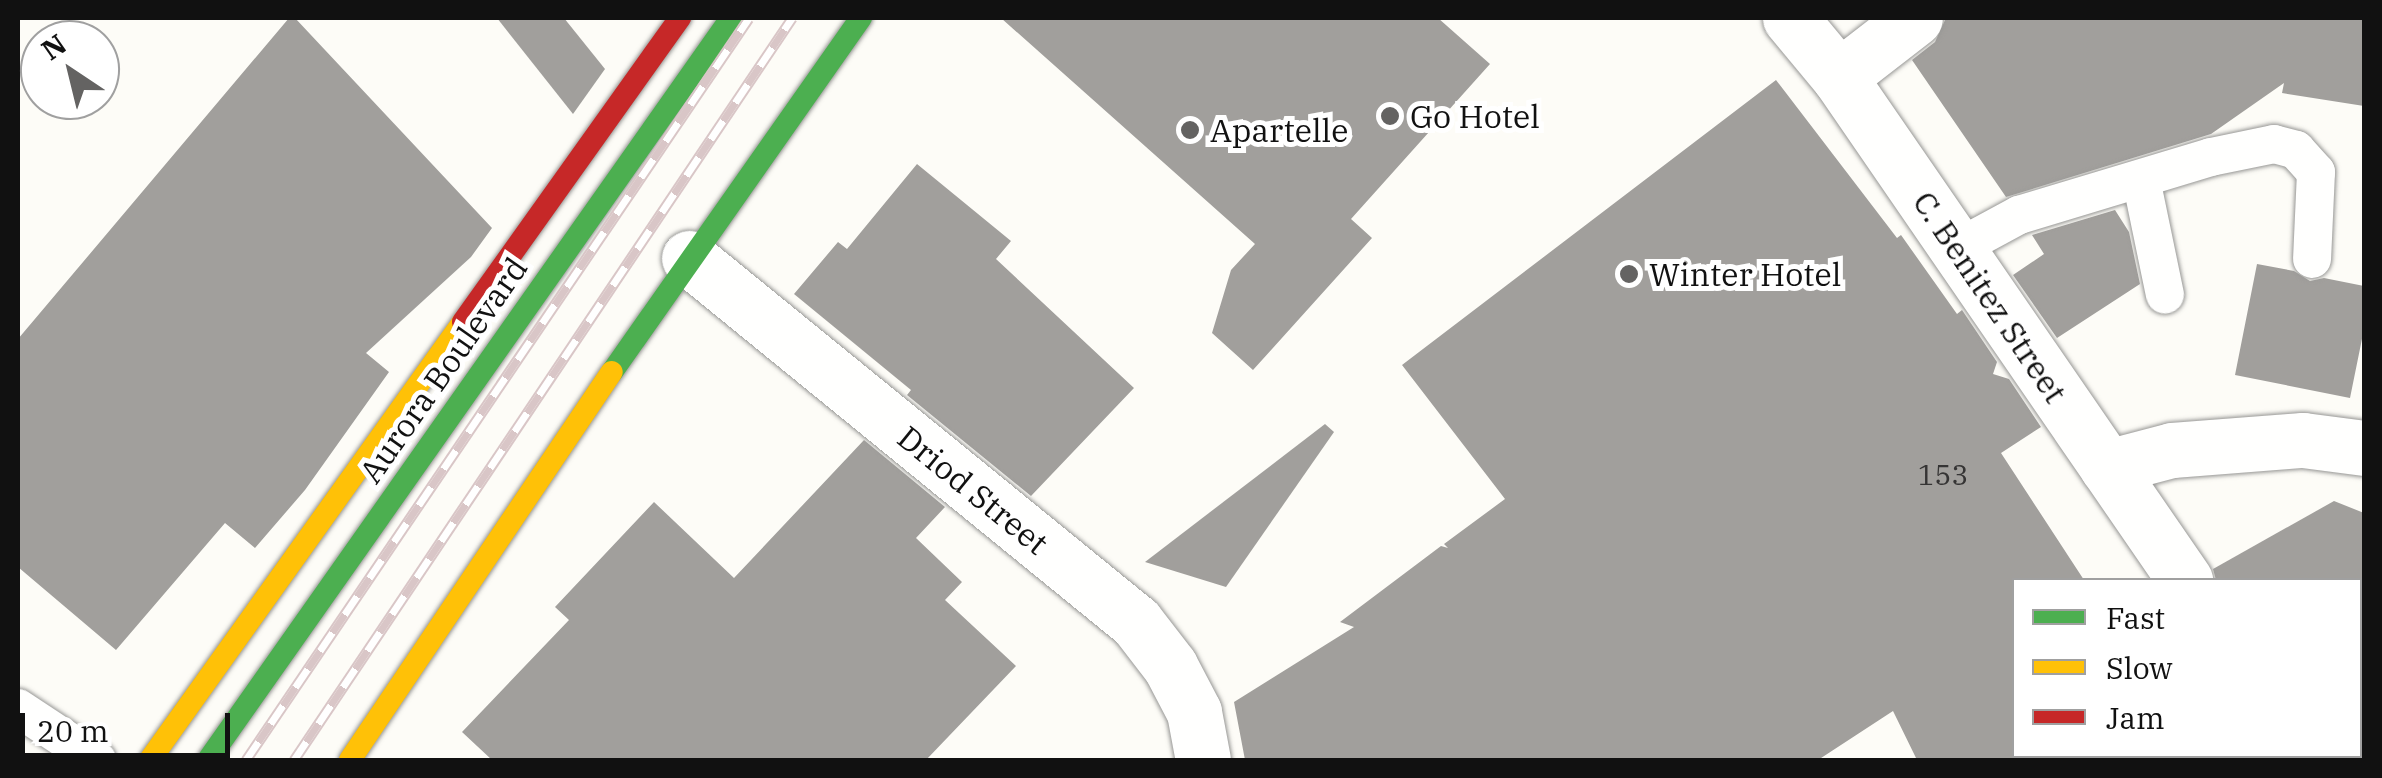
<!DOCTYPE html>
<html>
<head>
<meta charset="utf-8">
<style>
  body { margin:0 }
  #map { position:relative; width:2382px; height:778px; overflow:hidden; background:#fdfcf7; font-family:"IBM Plex Serif",serif }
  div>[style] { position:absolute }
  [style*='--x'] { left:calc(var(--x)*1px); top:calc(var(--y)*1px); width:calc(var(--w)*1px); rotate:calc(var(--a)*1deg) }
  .building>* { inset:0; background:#a19f9c }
  .roads { filter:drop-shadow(0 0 2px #979795) drop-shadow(0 0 2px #979795) }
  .lane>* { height:38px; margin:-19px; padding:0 19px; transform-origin:19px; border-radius:19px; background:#fffffe }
  .street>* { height:55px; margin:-27.5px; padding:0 27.5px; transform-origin:27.5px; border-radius:27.5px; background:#fffffe }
  .fast>* { height:22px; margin:-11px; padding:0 11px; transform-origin:11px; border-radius:11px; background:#4caf50 }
  .slow>* { height:22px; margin:-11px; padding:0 11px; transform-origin:11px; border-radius:11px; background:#ffc107 }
  .jam>* { height:22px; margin:-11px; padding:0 11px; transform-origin:11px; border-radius:11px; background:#c62828 }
  .rail>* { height:11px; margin-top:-5.5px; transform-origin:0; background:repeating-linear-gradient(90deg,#fff 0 22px,#d9c6c7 0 44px); box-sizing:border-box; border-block:2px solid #d9c6c7 }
  .dots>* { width:28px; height:28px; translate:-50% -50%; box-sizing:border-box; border:5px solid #fff; border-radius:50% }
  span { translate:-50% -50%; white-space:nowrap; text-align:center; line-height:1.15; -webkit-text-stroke:10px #fff; paint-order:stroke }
  .number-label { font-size:28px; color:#353434 }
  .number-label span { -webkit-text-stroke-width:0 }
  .poi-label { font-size:32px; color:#111 }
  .left { translate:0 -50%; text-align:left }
  .street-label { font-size:32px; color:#111 }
  .frame { position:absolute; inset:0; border:20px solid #111; pointer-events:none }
  .legend { position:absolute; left:2012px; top:578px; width:350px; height:180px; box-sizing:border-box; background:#fff; border:2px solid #a0a0a0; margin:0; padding:12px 18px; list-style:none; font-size:30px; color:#111 }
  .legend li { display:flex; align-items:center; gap:20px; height:50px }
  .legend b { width:50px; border:2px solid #a0a0a0 }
  .north { position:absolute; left:20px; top:20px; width:100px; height:100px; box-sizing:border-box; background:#fff; border:2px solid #a0a0a0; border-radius:50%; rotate:325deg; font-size:28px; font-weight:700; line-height:40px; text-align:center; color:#111 }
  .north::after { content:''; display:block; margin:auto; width:35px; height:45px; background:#646362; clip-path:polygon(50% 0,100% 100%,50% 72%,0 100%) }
  .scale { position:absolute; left:20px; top:713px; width:210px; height:45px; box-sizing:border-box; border:5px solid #111; border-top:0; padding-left:12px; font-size:30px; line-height:35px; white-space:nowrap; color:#111; -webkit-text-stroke:8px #fff; paint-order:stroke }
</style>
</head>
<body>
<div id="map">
  <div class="building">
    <div style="clip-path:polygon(289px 18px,295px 18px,492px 228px,471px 257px,366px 353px,389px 372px,305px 490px,255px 548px,225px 523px,116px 650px,18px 567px,18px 339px)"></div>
    <div style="clip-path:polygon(497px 18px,564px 18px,605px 69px,573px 114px)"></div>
    <div style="clip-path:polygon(1001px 18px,1438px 18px,1490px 64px,1351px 219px,1372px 238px,1253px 370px,1212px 333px,1231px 270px,1255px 244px)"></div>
    <div style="clip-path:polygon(1946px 18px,2364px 18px,2364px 106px,2282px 93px,2284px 83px,2211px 134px,2006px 197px,1912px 60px,1935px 42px)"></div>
    <div style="clip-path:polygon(1776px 80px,1897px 238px,1901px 235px,1957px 314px,1962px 310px,1997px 362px,1993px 374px,2009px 379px,2041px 427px,2001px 453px,2084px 580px,2014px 580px,2014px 760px,1917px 760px,1893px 711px,1818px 760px,1245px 760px,1234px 702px,1354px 627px,1340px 622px,1441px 546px,1448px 548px,1444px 544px,1505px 499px,1402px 365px)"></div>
    <div style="clip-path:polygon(917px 164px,1011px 241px,996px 259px,1134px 388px,1031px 496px,907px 395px,911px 390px,794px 294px,838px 242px,847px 249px)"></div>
    <div style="clip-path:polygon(2115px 210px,2129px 232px,2140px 284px,2057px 338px,2013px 275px,2044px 254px,2032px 235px)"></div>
    <div style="clip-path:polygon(2257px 264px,2294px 271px,2310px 281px,2324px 278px,2364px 286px,2364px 329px,2350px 398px,2235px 375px)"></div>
    <div style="clip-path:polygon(1325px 424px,1334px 432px,1226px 587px,1145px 562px)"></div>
    <div style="clip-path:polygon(864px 440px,945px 507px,916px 538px,962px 582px,945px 600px,1016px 666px,926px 760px,492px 760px,462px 732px,569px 620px,555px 607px,654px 502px,734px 578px)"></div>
    <div style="clip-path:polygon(2334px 501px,2364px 513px,2364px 580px,2216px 580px,2213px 569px)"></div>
  </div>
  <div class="roads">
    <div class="lane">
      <div style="--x:2141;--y:179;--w:118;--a:78.3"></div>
      <div style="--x:1956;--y:249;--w:72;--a:-28.4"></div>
      <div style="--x:2019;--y:215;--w:201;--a:-16.8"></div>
      <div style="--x:2211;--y:157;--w:64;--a:-11.7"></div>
      <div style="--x:2274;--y:144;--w:23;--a:15"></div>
      <div style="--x:2296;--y:150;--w:30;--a:48"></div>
      <div style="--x:2316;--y:172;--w:87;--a:92.6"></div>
      <div style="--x:18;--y:708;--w:95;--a:33.4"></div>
    </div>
    <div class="street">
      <div style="--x:1790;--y:18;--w:77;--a:50.3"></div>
      <div style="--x:1839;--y:77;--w:611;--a:55.48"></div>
      <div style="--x:1839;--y:77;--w:96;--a:-37.8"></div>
      <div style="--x:689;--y:258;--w:576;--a:39.16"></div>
      <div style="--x:1136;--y:622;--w:56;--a:52.3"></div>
      <div style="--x:1170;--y:666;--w:52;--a:62.4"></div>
      <div style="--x:1194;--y:712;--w:49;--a:79.4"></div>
      <div style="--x:2107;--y:467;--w:67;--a:-14.7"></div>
      <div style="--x:2172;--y:450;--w:131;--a:-4.4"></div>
      <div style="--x:2303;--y:440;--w:62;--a:7.5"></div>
      <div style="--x:2305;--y:756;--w:5;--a:53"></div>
    </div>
    <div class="fast">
      <div style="--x:612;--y:372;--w:433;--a:-54.9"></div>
      <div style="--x:208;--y:760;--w:908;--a:-54.82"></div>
    </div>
    <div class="slow">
      <div style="--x:150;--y:760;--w:538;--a:-54.45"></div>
      <div style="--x:350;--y:760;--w:468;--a:-56"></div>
    </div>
    <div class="jam">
      <div style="--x:463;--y:322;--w:374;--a:-54.5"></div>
    </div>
  </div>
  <div class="rail">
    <div style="--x:246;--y:760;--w:896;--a:-55.87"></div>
    <div style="--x:294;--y:760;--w:894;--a:-56.13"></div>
  </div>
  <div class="dots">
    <div style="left:1390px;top:116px;background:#646362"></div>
    <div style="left:1190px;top:130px;background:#646362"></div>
    <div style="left:1629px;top:274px;background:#646362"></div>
  </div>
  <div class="number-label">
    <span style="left:1943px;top:475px">153</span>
  </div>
  <div class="poi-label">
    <span class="left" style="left:1410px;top:116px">Go Hotel</span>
    <span class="left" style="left:1210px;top:130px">Apartelle</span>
    <span class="left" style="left:1649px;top:274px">Winter Hotel</span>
  </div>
  <div class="street-label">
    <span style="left:1990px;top:297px;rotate:56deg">C. Benitez Street</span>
    <span style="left:443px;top:370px;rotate:-55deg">Aurora Boulevard</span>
    <span style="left:973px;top:490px;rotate:39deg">Driod Street</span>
  </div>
  <div class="frame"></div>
  <ul class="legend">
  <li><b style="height:12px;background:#4caf50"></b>Fast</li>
  <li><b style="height:12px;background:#ffc107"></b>Slow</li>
  <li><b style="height:12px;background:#c62828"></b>Jam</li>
  </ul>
  <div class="north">N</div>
  <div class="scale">20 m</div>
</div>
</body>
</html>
